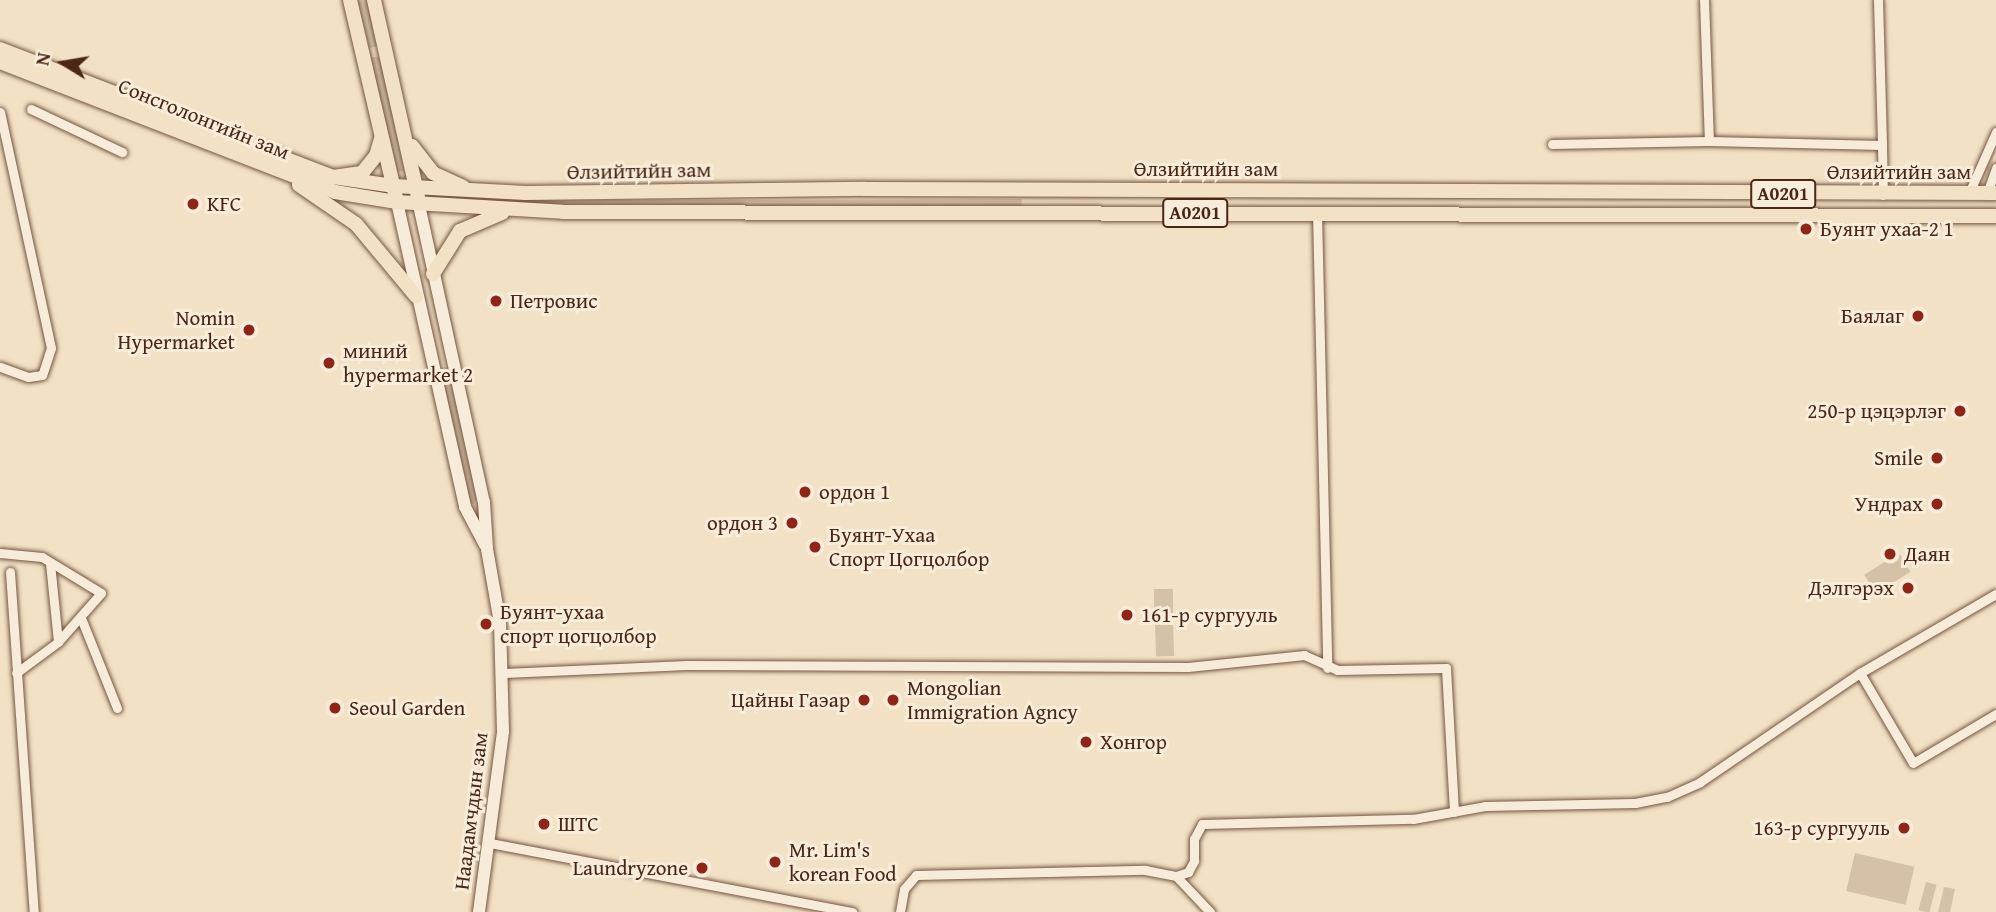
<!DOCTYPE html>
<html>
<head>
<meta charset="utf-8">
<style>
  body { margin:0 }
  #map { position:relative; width:1996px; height:912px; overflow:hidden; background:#f2e1c4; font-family:"Gentium Book Plus",serif }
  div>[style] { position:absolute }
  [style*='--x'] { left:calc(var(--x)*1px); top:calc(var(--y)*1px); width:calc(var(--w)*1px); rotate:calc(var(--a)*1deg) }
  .green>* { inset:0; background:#d5c1a6; transform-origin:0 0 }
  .roads { filter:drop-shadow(0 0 2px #745542) drop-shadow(0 0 2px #745542) }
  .minor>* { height:9px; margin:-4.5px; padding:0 4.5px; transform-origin:4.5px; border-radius:4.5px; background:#f7ecd9 }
  .secondary>* { height:12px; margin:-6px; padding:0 6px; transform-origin:6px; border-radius:6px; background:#f7ecd9 }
  .primary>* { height:14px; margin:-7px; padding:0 7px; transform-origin:7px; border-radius:7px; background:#f2e1c4 }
  .trunk>* { height:14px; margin:-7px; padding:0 7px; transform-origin:7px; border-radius:7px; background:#f2e1c4 }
  .dots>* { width:19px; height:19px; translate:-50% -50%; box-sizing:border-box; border:4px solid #f7ecd9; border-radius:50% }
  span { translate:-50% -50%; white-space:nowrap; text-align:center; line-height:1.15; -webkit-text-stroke:6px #f7ecd9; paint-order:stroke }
  .shield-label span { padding:2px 5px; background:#f7ecd9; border:2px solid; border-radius:5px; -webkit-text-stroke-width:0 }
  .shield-label { font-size:19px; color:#4a2616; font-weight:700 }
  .street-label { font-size:21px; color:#4a2616 }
  .poi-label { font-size:21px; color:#4a2616 }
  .left { translate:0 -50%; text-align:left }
  .right { translate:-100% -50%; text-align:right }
  .north { position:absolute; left:28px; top:28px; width:70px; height:70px; -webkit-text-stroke:5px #f7ecd9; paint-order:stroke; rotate:281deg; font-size:19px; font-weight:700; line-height:28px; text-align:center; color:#4a2616 }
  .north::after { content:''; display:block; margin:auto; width:24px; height:32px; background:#4a2616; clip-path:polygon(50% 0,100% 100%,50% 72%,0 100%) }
</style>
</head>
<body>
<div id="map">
  <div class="green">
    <div style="clip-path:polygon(358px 0,368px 0,378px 45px,375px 47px,369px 48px)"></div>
    <div style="left:380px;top:56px;width:117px;height:9px;rotate:78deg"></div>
    <div style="clip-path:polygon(1022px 199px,1021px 208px,489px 205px,463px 201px)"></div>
    <div style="clip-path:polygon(448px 367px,477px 498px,474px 504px,470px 504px,440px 368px)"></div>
    <div style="left:1899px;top:553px;width:22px;height:41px;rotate:58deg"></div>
    <div style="left:1154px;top:589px;width:19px;height:32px"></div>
    <div style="left:1173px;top:624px;width:32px;height:18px;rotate:88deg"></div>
    <div style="left:1855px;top:853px;width:61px;height:39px;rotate:13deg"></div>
    <div style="left:1926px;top:882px;width:11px;height:29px;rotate:15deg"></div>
    <div style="clip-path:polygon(1944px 887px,1955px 889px,1950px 912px,1938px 912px)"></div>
  </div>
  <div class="roads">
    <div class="minor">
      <div style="--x:1704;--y:0;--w:141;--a:88"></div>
      <div style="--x:1709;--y:141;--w:173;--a:1.3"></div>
      <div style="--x:1882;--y:145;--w:50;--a:88.9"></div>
      <div style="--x:1878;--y:0;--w:145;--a:88.4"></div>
      <div style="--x:31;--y:109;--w:101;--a:25.3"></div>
      <div style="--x:0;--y:112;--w:241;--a:77.8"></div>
      <div style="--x:51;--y:348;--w:28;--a:108"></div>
      <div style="--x:42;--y:375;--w:14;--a:172"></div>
      <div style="--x:28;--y:377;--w:30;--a:-160"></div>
      <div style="--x:1552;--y:144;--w:157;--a:-1.1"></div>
      <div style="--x:1969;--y:193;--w:67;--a:-66.1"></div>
      <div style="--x:1987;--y:193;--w:27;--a:-70"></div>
      <div style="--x:1317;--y:212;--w:456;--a:88.7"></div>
      <div style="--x:0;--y:553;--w:42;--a:5.4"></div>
      <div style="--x:42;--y:557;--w:69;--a:31.4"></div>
      <div style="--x:101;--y:593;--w:65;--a:131.3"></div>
      <div style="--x:58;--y:642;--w:52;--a:143.6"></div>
      <div style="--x:50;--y:563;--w:79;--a:84.2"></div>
      <div style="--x:10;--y:572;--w:341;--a:86"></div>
      <div style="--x:81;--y:618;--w:97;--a:68.2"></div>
      <div style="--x:504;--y:673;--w:183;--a:-2.5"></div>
      <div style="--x:687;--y:665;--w:501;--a:0.23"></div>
      <div style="--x:1188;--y:667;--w:117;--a:-5.9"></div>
      <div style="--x:1304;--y:655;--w:36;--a:24"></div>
      <div style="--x:1337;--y:670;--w:109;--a:-1.1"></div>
      <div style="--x:1446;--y:668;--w:144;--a:86.8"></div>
      <div style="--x:1860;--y:673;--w:104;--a:59.5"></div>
      <div style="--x:1913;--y:763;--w:96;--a:-30.6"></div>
      <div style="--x:490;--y:843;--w:369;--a:10.8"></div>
      <div style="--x:1176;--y:876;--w:13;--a:-18"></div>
      <div style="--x:1188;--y:872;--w:13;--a:-61"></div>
      <div style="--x:1194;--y:861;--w:22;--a:-90"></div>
      <div style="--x:1194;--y:839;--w:17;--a:-62"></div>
      <div style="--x:1202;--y:824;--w:211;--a:-1.4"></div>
      <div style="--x:1413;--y:819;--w:73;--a:-10.2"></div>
      <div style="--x:1485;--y:806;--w:150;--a:-1.1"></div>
      <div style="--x:1635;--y:803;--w:33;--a:-11"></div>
      <div style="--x:1667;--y:797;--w:36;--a:-24"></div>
      <div style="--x:1700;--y:782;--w:194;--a:-34.3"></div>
      <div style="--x:1860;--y:673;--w:157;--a:-30.2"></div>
      <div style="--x:900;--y:912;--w:23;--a:-80"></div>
      <div style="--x:904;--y:889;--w:18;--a:-49"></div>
      <div style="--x:916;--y:875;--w:229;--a:-1.3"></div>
      <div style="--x:1145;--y:870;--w:32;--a:11"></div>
      <div style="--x:1176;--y:876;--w:50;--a:46.6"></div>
    </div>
    <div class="secondary">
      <div style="--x:397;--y:202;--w:312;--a:77.4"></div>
      <div style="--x:465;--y:507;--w:43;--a:62.2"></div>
      <div style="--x:419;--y:205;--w:304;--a:77.7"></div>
      <div style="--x:484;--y:502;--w:47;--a:86.3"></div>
      <div style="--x:487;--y:549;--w:75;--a:80"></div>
      <div style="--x:500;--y:623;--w:109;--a:88.4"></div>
      <div style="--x:503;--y:732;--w:182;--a:97.6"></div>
    </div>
    <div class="primary">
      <div style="--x:0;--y:49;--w:357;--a:21"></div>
      <div style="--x:333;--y:177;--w:62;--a:8.4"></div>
      <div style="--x:0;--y:62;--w:359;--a:21.2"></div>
      <div style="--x:335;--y:192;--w:63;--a:9.2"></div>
      <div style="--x:299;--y:185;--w:69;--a:34.4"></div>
      <div style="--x:356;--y:224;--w:94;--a:50.2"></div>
    </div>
    <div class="trunk">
      <div style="--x:350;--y:0;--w:207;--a:76.9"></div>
      <div style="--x:397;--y:202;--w:166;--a:3.4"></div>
      <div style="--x:563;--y:212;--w:1433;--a:0.16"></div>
      <div style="--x:374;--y:0;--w:202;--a:77.4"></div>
      <div style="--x:412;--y:146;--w:34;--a:52"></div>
      <div style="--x:433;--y:173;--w:33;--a:25"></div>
      <div style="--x:333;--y:177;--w:29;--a:-8"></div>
      <div style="--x:362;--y:173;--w:22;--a:-51"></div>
      <div style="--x:376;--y:156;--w:19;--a:-74"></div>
      <div style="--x:394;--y:186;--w:132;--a:3"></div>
      <div style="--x:526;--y:193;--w:339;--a:-0.7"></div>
      <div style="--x:865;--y:189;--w:1131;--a:0.2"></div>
      <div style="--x:433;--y:274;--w:51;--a:-57.9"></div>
      <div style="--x:460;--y:231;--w:46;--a:-23.2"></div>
    </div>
  </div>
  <div class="dots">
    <div style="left:193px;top:204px;background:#8f2418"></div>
    <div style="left:1806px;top:229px;background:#8f2418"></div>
    <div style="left:496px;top:301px;background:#8f2418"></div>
    <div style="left:1918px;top:316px;background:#8f2418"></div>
    <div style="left:249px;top:330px;background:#8f2418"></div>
    <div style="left:329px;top:363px;background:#8f2418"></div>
    <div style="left:1960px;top:411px;background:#8f2418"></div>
    <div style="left:1937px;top:458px;background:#8f2418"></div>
    <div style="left:805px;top:492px;background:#8f2418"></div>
    <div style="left:1937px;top:504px;background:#8f2418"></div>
    <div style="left:792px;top:523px;background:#8f2418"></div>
    <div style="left:815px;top:547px;background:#8f2418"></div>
    <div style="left:1890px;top:554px;background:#8f2418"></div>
    <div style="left:1908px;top:588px;background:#8f2418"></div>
    <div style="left:1127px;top:615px;background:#8f2418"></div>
    <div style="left:486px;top:624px;background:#8f2418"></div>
    <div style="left:864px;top:700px;background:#8f2418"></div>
    <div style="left:893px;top:700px;background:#8f2418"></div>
    <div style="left:335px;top:708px;background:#8f2418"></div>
    <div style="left:1086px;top:742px;background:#8f2418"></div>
    <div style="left:544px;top:824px;background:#8f2418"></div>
    <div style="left:1904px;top:828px;background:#8f2418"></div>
    <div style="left:775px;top:862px;background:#8f2418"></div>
    <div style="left:702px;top:868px;background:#8f2418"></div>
  </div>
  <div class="shield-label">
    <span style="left:1783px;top:194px">A0201</span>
    <span style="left:1195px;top:213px">A0201</span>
  </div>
  <div class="street-label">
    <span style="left:204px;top:119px;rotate:22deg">Сонсголонгийн зам</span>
    <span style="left:1206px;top:169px">Өлзийтийн зам</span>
    <span style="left:639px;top:171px;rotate:-1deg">Өлзийтийн зам</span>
    <span style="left:1899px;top:172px">Өлзийтийн зам</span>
    <span style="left:471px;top:811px;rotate:-83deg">Наадамчдын зам</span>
  </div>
  <div class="poi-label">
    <span class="left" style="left:207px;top:204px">KFC</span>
    <span class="left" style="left:1820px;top:229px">Буянт ухаа-2 1</span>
    <span class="left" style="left:510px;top:301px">Петровис</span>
    <span class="right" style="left:1904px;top:316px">Баялаг</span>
    <span class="right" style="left:235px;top:330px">Nomin<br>Hypermarket</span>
    <span class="left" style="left:343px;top:363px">миний<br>hypermarket 2</span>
    <span class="right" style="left:1946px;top:411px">250-р цэцэрлэг</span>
    <span class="right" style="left:1923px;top:458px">Smile</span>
    <span class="left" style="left:819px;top:492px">ордон 1</span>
    <span class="right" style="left:1923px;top:504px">Ундрах</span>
    <span class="right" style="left:778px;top:523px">ордон 3</span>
    <span class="left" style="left:829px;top:547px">Буянт-Ухаа<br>Спорт Цогцолбор</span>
    <span class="left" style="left:1904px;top:554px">Даян</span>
    <span class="right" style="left:1894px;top:588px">Дэлгэрэх</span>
    <span class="left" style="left:500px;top:624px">Буянт-ухаа<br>спорт цогцолбор</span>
    <span class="left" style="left:1141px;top:615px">161-р сургууль</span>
    <span class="left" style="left:907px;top:700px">Mongolian<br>Immigration Agncy</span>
    <span class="right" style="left:850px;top:700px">Цайны Гаэар</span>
    <span class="left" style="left:349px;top:708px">Seoul Garden</span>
    <span class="left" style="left:1100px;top:742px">Хонгор</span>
    <span class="left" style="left:558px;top:824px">ШТС</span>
    <span class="right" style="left:1890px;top:828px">163-р сургууль</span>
    <span class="left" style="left:789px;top:862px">Mr. Lim's<br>korean Food</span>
    <span class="right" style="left:688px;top:868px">Laundryzone</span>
  </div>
  <div class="north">N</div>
</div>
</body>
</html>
